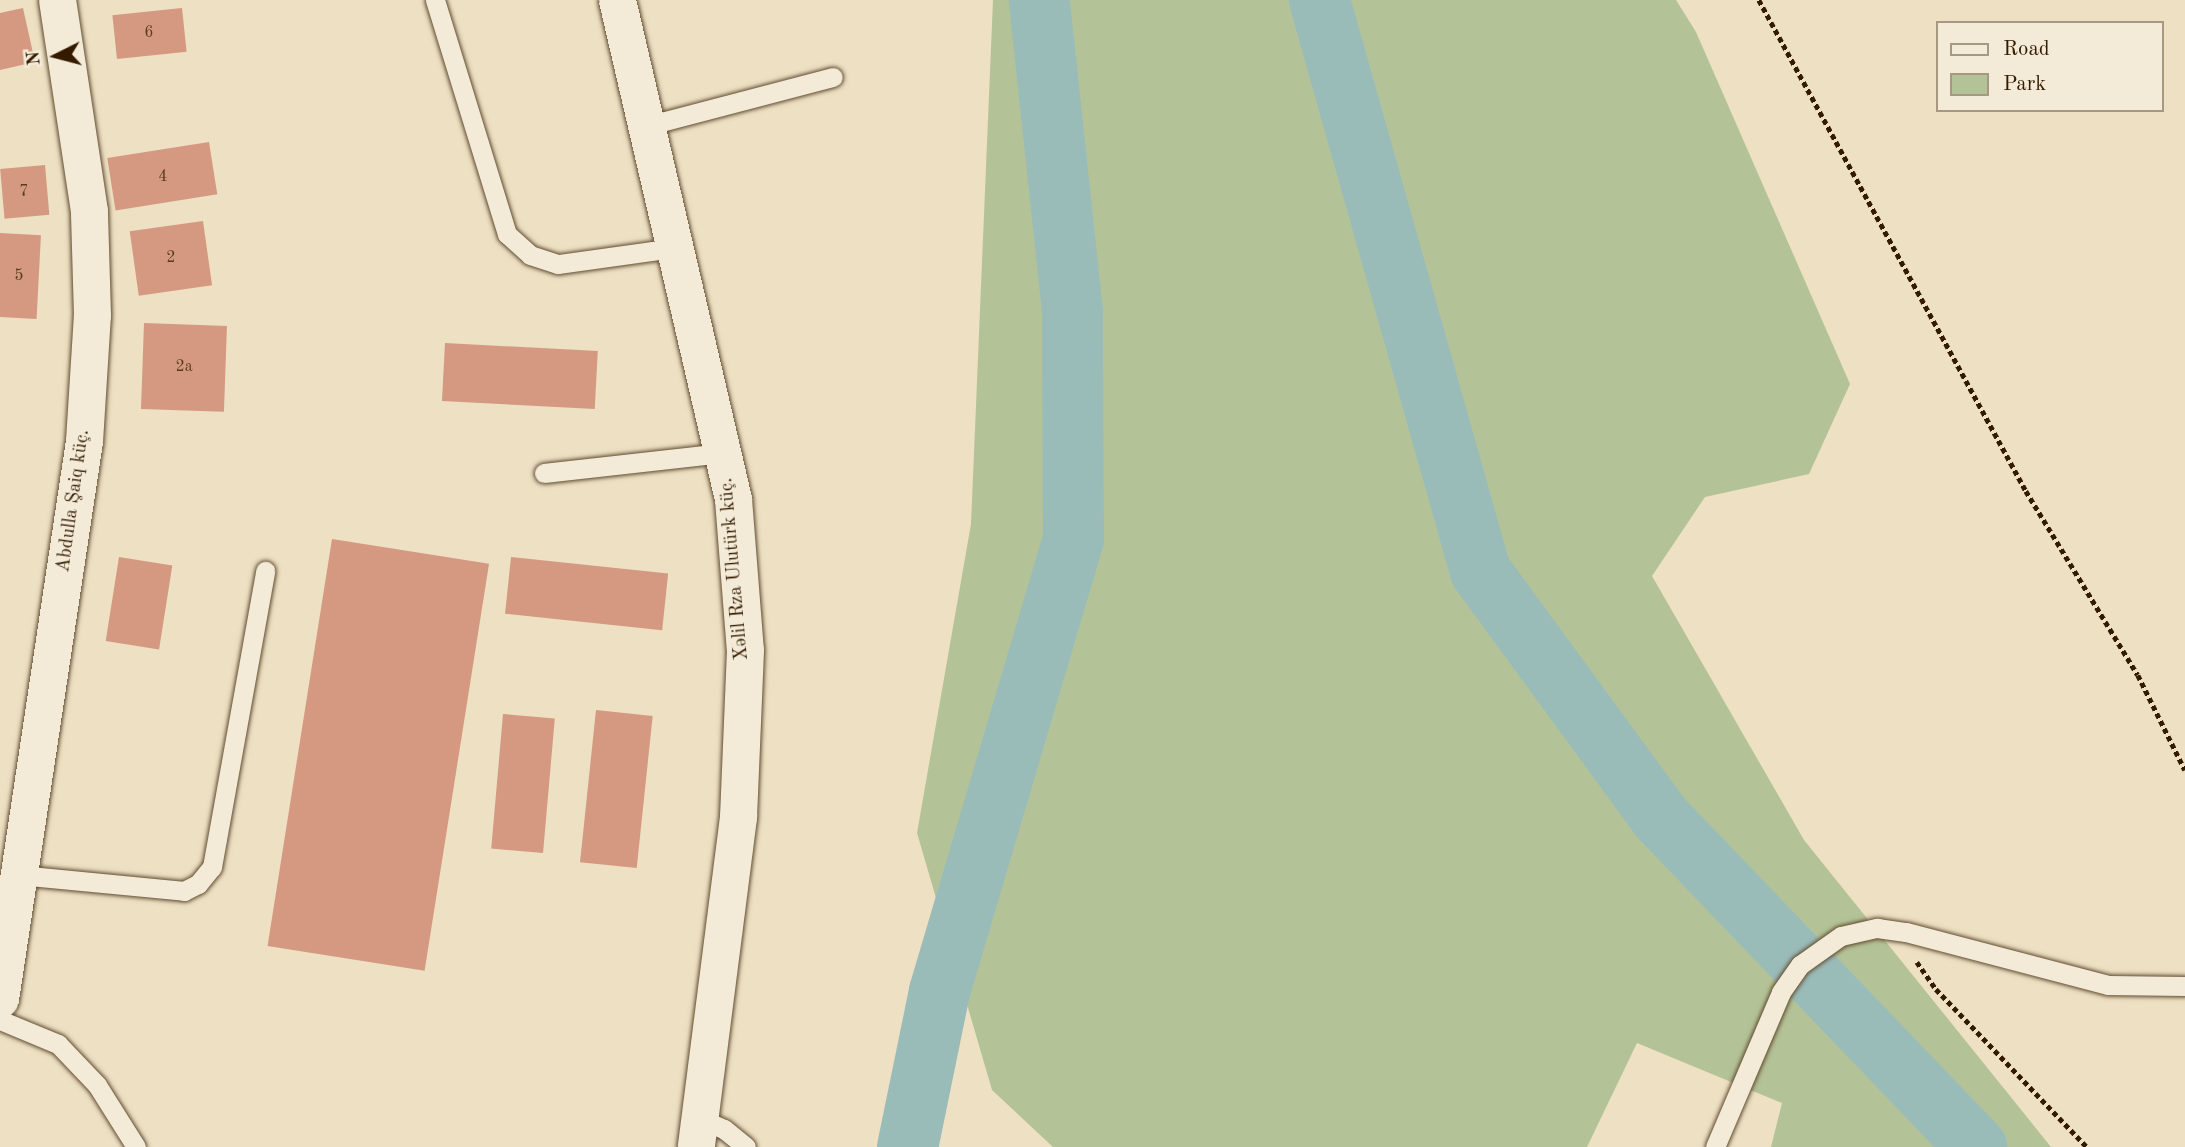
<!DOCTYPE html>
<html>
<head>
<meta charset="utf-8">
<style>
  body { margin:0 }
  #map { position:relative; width:2185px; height:1147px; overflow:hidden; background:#ede0c3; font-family:"Old Standard TT",serif }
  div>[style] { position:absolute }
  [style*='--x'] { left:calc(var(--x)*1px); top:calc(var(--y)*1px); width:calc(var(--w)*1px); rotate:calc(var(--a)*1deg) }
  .green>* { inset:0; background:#b4c397 }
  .river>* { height:61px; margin:-30.5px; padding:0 30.5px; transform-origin:30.5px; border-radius:30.5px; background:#9abcb9 }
  .building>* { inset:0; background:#d49980; transform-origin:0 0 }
  .path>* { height:4.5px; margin-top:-2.25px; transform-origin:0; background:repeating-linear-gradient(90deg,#341b00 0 5px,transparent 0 8.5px) }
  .roads { filter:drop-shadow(0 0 2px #624c31) drop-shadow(0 0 2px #624c31) }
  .service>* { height:19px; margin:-9.5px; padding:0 9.5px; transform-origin:9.5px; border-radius:9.5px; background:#f3ebd8 }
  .minor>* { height:37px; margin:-18.5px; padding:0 18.5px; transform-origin:18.5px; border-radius:18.5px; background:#f3ebd8 }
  span { translate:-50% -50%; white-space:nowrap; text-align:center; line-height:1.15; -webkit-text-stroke:5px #f3ebd8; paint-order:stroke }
  .number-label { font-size:16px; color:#5c3a20 }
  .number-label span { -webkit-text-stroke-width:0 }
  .street-label { font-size:19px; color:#341b00 }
  .legend { position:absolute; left:1936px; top:21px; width:228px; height:91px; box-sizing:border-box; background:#f3ebd8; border:2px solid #a79882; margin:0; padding:9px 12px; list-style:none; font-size:21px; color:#341b00 }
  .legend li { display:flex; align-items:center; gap:14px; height:35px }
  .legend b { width:35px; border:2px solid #a79882 }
  .north { position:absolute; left:21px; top:21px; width:70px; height:70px; -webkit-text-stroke:5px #f3ebd8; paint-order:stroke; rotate:264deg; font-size:19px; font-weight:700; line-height:28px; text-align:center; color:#341b00 }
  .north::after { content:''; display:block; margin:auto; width:24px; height:32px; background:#341b00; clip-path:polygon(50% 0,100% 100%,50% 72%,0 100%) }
</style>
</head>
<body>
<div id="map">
  <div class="green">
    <div style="clip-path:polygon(993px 0,1676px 0,1696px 32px,1850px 384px,1809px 474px,1705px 497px,1652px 576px,1804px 840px,2051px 1147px,1771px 1147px,1782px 1103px,1637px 1043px,1587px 1147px,1053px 1147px,992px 1090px,917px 833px,971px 524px)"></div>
  </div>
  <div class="river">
    <div style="--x:1319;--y:0;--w:593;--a:74.25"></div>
    <div style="--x:1480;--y:571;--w:305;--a:53.8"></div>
    <div style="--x:1660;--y:817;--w:457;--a:46.2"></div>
    <div style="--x:907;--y:1147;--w:159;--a:-78.4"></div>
    <div style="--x:939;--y:991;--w:472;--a:-73.5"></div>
    <div style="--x:1073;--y:538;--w:227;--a:-90.3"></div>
    <div style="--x:1072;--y:311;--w:313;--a:-96.1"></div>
  </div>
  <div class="building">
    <div style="clip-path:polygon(23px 8px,35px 62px,0 70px,0 13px)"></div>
    <div style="left:182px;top:8px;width:44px;height:70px;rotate:84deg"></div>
    <div style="left:209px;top:142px;width:53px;height:103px;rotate:81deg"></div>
    <div style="left:45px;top:165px;width:50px;height:45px;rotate:85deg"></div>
    <div style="left:203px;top:221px;width:65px;height:74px;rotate:82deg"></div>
    <div style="left:0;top:233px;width:41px;height:84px;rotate:3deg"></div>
    <div style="left:144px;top:323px;width:83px;height:86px;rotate:2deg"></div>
    <div style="left:445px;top:343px;width:153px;height:58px;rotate:3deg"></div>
    <div style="left:332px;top:539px;width:159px;height:412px;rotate:9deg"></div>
    <div style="left:119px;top:557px;width:54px;height:85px;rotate:9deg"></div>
    <div style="left:511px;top:557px;width:158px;height:57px;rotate:6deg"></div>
    <div style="left:596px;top:710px;width:57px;height:153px;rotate:6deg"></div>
    <div style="left:503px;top:714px;width:52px;height:135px;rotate:5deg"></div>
  </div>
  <div class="path">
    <div style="--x:1759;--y:0;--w:559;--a:61.46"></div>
    <div style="--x:2026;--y:491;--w:215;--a:58.7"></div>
    <div style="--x:2138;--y:675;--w:106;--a:63.7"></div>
    <div style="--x:1917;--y:962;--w:33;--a:55"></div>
    <div style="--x:1936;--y:989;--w:219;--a:46.3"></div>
  </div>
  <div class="roads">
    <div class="service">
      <div style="--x:435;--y:0;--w:245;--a:72.9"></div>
      <div style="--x:507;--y:234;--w:31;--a:42"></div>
      <div style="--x:530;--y:255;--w:29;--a:18"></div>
      <div style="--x:558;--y:264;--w:117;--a:-7.9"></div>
      <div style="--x:646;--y:126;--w:193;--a:-14.7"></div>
      <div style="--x:544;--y:473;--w:179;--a:-6.4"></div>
      <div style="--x:19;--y:875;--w:166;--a:5.5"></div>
      <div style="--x:184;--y:891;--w:16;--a:-27"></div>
      <div style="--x:198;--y:884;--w:22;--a:-51"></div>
      <div style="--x:212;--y:867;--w:301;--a:-79.8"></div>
      <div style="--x:0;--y:1020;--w:63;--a:22.5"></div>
      <div style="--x:58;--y:1044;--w:57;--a:46.4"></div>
      <div style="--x:97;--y:1085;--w:73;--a:57.8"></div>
      <div style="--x:699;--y:1118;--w:27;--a:24"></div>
      <div style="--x:724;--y:1129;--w:28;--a:39"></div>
      <div style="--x:1715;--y:1147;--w:168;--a:-66.9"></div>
      <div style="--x:1781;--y:992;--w:33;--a:-55"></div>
      <div style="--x:1800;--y:965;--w:50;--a:-35.3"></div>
      <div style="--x:1841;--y:936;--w:37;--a:-13"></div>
      <div style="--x:1877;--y:928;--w:29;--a:8"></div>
      <div style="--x:1906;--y:932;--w:209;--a:14.7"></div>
      <div style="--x:2108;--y:985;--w:77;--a:0.7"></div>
    </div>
    <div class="minor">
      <div style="--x:617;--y:0;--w:512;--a:76.91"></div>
      <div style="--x:733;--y:499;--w:151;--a:85.5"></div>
      <div style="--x:745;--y:650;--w:167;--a:92.4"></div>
      <div style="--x:738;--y:817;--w:333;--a:97.3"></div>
      <div style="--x:0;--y:999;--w:564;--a:-81.44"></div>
      <div style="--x:84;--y:441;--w:126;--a:-86.4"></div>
      <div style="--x:92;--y:315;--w:104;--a:-91.7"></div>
      <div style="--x:89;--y:211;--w:213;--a:-98.6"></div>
    </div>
  </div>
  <div class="number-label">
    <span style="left:149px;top:33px">6</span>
    <span style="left:163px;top:177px">4</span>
    <span style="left:24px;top:192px">7</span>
    <span style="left:171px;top:258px">2</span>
    <span style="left:19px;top:276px">5</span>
    <span style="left:184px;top:367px">2a</span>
  </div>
  <div class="street-label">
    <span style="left:74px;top:501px;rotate:-82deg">Abdulla Şaiq küç.</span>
    <span style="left:735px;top:569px;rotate:-95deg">Xəlil Rza Ulutürk küç.</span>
  </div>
  <ul class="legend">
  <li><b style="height:9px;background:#f3ebd8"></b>Road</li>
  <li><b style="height:19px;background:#b4c397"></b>Park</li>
  </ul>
  <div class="north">N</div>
</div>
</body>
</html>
